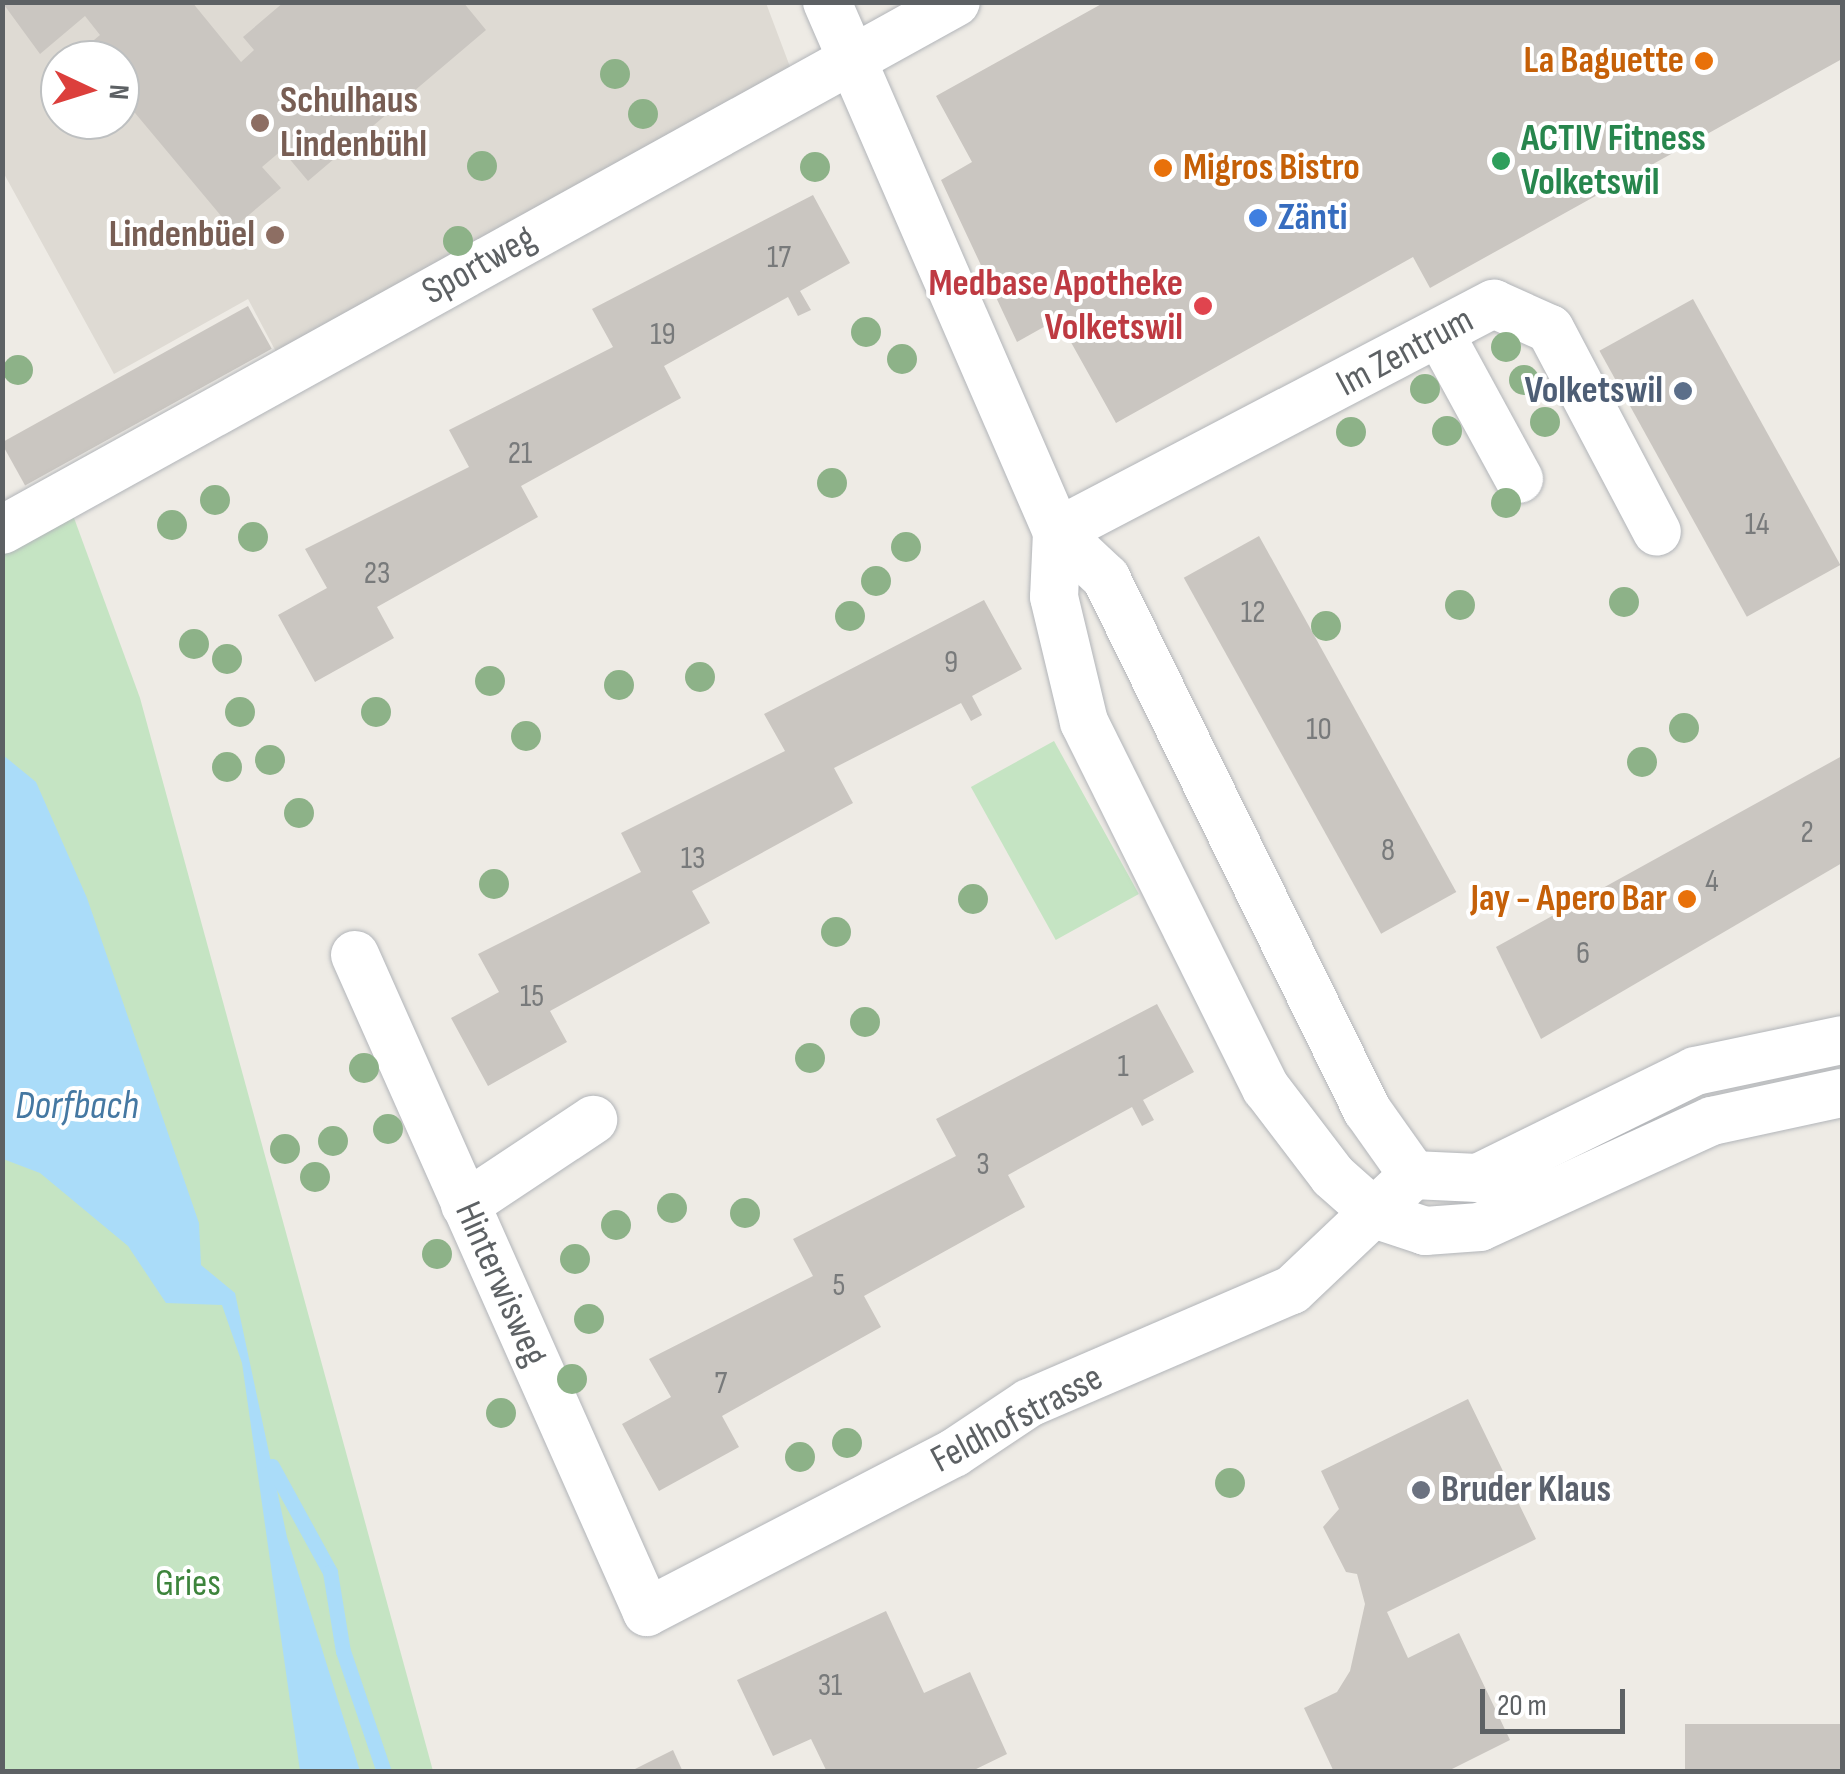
<!DOCTYPE html>
<html>
<head>
<meta charset="utf-8">
<style>
  body { margin:0 }
  #map { position:relative; width:1845px; height:1774px; overflow:hidden; background:#eeebe5; font-family:"Sofia Sans Condensed",sans-serif }
  div>[style] { position:absolute }
  [style*='--x'] { left:calc(var(--x)*1px); top:calc(var(--y)*1px); width:calc(var(--w)*1px); rotate:calc(var(--a)*1deg) }
  .education>* { inset:0; background:#dedad3 }
  .green>* { inset:0; background:#c5e4c3; transform-origin:0 0 }
  .water>* { inset:0; background:#aadcf9 }
  .stream>* { height:15px; margin:-7.5px; padding:0 7.5px; transform-origin:7.5px; border-radius:7.5px; background:#aadcf9 }
  .building>* { inset:0; background:#cac6c1; transform-origin:0 0 }
  .roads { filter:drop-shadow(0 0 2px #b2b5b9) drop-shadow(0 0 2px #b2b5b9) }
  .minor>* { height:48px; margin:-24px; padding:0 24px; transform-origin:24px; border-radius:24px; background:#fff }
  .trees>* { width:30px; height:30px; margin:-15px; border-radius:50%; background:#8db288 }
  .dots>* { width:28px; height:28px; translate:-50% -50%; box-sizing:border-box; border:5px solid #fff; border-radius:50% }
  span { translate:-50% -50%; white-space:nowrap; text-align:center; line-height:1.15; -webkit-text-stroke:8px #fff; paint-order:stroke }
  .number-label { font-size:32px; color:#787a7b }
  .number-label span { -webkit-text-stroke-width:0 }
  .food-label { font-size:38px; color:#c56008; font-weight:700 }
  .right { translate:-100% -50%; text-align:right }
  .left { translate:0 -50%; text-align:left }
  .education-label { font-size:38px; color:#785e54; font-weight:700 }
  .leisure-label { font-size:38px; color:#27864d; font-weight:700 }
  .shop-label { font-size:38px; color:#366cbe; font-weight:700 }
  .street-label { font-size:38px; color:#5d6164 }
  .health-label { font-size:38px; color:#be3a42; font-weight:700 }
  .service-label { font-size:38px; color:#4e5e75; font-weight:700 }
  .worship-label { font-size:38px; color:#5b616d; font-weight:700 }
  .park-label { font-size:38px; color:#3d843c }
  .water-label { font-size:40px; color:#4578a2; font-style:italic }
  .frame { position:absolute; inset:0; border:5px solid #5d6164; pointer-events:none }
  .north { position:absolute; left:40px; top:40px; width:100px; height:100px; box-sizing:border-box; background:#fff; border:2px solid #bec0c1; border-radius:50%; rotate:94deg; font-size:28px; font-weight:700; line-height:40px; text-align:center; color:#5d6164 }
  .north::after { content:''; display:block; margin:auto; width:35px; height:45px; background:#dc3f3c; clip-path:polygon(50% 0,100% 100%,50% 72%,0 100%) }
  .scale { position:absolute; left:1480px; top:1689px; width:145px; height:45px; box-sizing:border-box; border:5px solid #5d6164; border-top:0; padding-left:12px; font-size:30px; line-height:35px; white-space:nowrap; color:#5d6164; -webkit-text-stroke:8px #fff; paint-order:stroke }
</style>
</head>
<body>
<div id="map">
  <div class="education">
    <div style="clip-path:polygon(evenodd,2px 3px,766px 3px,792px 72px,282px 363px,248px 299px,114px 374px,3px 172px,2px 3px,60px 60px,120px 60px,120px 120px,60px 120px,60px 60px)"></div>
  </div>
  <div class="green">
    <div style="clip-path:polygon(70px 507px,140px 698px,433px 1771px,3px 1772px,3px 544px)"></div>
    <div style="left:1054px;top:741px;width:175px;height:95px;rotate:61deg"></div>
  </div>
  <div class="water">
    <div style="clip-path:polygon(3px 755px,36px 782px,87px 898px,199px 1223px,201px 1265px,235px 1293px,287px 1537px,360px 1771px,300px 1771px,242px 1363px,222px 1305px,166px 1303px,128px 1246px,40px 1173px,3px 1159px)"></div>
  </div>
  <div class="stream">
    <div style="--x:272;--y:1466;--w:121;--a:61.3"></div>
    <div style="--x:330;--y:1572;--w:80;--a:80.7"></div>
    <div style="--x:343;--y:1651;--w:128;--a:71.3"></div>
  </div>
  <div class="building">
    <div style="clip-path:polygon(2px 2px,192px 2px,241px 62px,254px 50px,243px 37px,284px 2px,463px 2px,486px 30px,308px 181px,282px 150px,262px 167px,281px 188px,232px 229px,120px 95px,120px 60px,91px 60px,82px 50px,100px 35px,85px 16px,40px 54px)"></div>
    <div style="clip-path:polygon(1105px 2px,1842px 2px,1842px 59px,1430px 288px,1413px 257px,1116px 423px,1058px 319px,1017px 342px,941px 180px,972px 162px,936px 96px)"></div>
    <div style="clip-path:polygon(813px 195px,850px 263px,800px 291px,811px 310px,798px 316px,788px 297px,664px 366px,681px 398px,521px 486px,538px 517px,377px 607px,394px 638px,315px 682px,278px 615px,327px 588px,305px 549px,469px 467px,449px 430px,613px 347px,592px 309px)"></div>
    <div style="left:1693px;top:299px;width:304px;height:107px;rotate:61deg"></div>
    <div style="left:248px;top:306px;width:49px;height:282px;rotate:61deg"></div>
    <div style="left:1259px;top:536px;width:407px;height:86px;rotate:61deg"></div>
    <div style="clip-path:polygon(984px 600px,1022px 669px,972px 696px,982px 715px,971px 721px,961px 703px,834px 768px,853px 803px,692px 891px,710px 923px,550px 1011px,567px 1042px,488px 1086px,451px 1018px,499px 992px,478px 954px,641px 872px,621px 833px,785px 751px,764px 714px)"></div>
    <div style="clip-path:polygon(1842px 756px,1842px 863px,1541px 1039px,1496px 947px)"></div>
    <div style="clip-path:polygon(1157px 1004px,1194px 1072px,1143px 1100px,1154px 1120px,1142px 1126px,1132px 1107px,1008px 1175px,1025px 1207px,864px 1296px,881px 1327px,722px 1416px,739px 1447px,659px 1491px,622px 1424px,671px 1397px,649px 1359px,813px 1276px,793px 1239px,956px 1156px,936px 1119px)"></div>
    <div style="clip-path:polygon(1468px 1399px,1536px 1539px,1387px 1612px,1408px 1658px,1459px 1633px,1510px 1740px,1446px 1772px,1334px 1772px,1304px 1708px,1337px 1692px,1350px 1671px,1365px 1604px,1357px 1574px,1346px 1572px,1323px 1527px,1339px 1509px,1321px 1471px)"></div>
    <div style="clip-path:polygon(886px 1611px,924px 1693px,970px 1672px,1007px 1754px,970px 1772px,827px 1772px,811px 1739px,773px 1756px,737px 1680px)"></div>
    <div style="left:1842px;top:1724px;width:48px;height:157px;rotate:90deg"></div>
    <div style="clip-path:polygon(673px 1750px,683px 1772px,629px 1772px)"></div>
  </div>
  <div class="roads">
    <div class="minor">
      <div style="--x:827;--y:2;--w:578;--a:66.54"></div>
      <div style="--x:1057;--y:532;--w:67;--a:43.2"></div>
      <div style="--x:1106;--y:578;--w:593;--a:63.87"></div>
      <div style="--x:1367;--y:1110;--w:80;--a:54.7"></div>
      <div style="--x:1440;--y:334;--w:165;--a:61.4"></div>
      <div style="--x:2;--y:530;--w:1090;--a:-28.96"></div>
      <div style="--x:1057;--y:532;--w:65;--a:92.6"></div>
      <div style="--x:1054;--y:597;--w:129;--a:76.5"></div>
      <div style="--x:1084;--y:722;--w:409;--a:63.6"></div>
      <div style="--x:1266;--y:1088;--w:111;--a:52.7"></div>
      <div style="--x:1333;--y:1176;--w:59;--a:41.6"></div>
      <div style="--x:1377;--y:1215;--w:51;--a:18.4"></div>
      <div style="--x:1425;--y:1231;--w:55;--a:-4.2"></div>
      <div style="--x:1480;--y:1227;--w:255;--a:-24.6"></div>
      <div style="--x:1712;--y:1121;--w:133;--a:-12.2"></div>
      <div style="--x:1057;--y:532;--w:493;--a:-27.6"></div>
      <div style="--x:1494;--y:304;--w:61;--a:24.1"></div>
      <div style="--x:1550;--y:329;--w:229;--a:62.2"></div>
      <div style="--x:355;--y:955;--w:719;--a:66.04"></div>
      <div style="--x:647;--y:1612;--w:346;--a:-27.4"></div>
      <div style="--x:954;--y:1453;--w:90;--a:-33.7"></div>
      <div style="--x:1029;--y:1403;--w:286;--a:-23.3"></div>
      <div style="--x:1292;--y:1290;--w:167;--a:-43.5"></div>
      <div style="--x:1413;--y:1175;--w:65;--a:2.6"></div>
      <div style="--x:1478;--y:1178;--w:242;--a:-26.2"></div>
      <div style="--x:1695;--y:1071;--w:150;--a:-11.9"></div>
      <div style="--x:465;--y:1205;--w:154;--a:-33.6"></div>
    </div>
  </div>
  <div class="trees">
    <div style="left:615px;top:74px"></div>
    <div style="left:643px;top:114px"></div>
    <div style="left:482px;top:166px"></div>
    <div style="left:815px;top:167px"></div>
    <div style="left:458px;top:241px"></div>
    <div style="left:866px;top:332px"></div>
    <div style="left:1506px;top:347px"></div>
    <div style="left:902px;top:359px"></div>
    <div style="left:18px;top:370px"></div>
    <div style="left:1524px;top:380px"></div>
    <div style="left:1425px;top:389px"></div>
    <div style="left:1545px;top:422px"></div>
    <div style="left:1447px;top:431px"></div>
    <div style="left:1351px;top:432px"></div>
    <div style="left:832px;top:483px"></div>
    <div style="left:215px;top:500px"></div>
    <div style="left:1506px;top:503px"></div>
    <div style="left:172px;top:525px"></div>
    <div style="left:253px;top:537px"></div>
    <div style="left:906px;top:547px"></div>
    <div style="left:876px;top:581px"></div>
    <div style="left:1624px;top:602px"></div>
    <div style="left:1460px;top:605px"></div>
    <div style="left:850px;top:616px"></div>
    <div style="left:1326px;top:626px"></div>
    <div style="left:194px;top:644px"></div>
    <div style="left:227px;top:659px"></div>
    <div style="left:700px;top:677px"></div>
    <div style="left:490px;top:681px"></div>
    <div style="left:619px;top:685px"></div>
    <div style="left:240px;top:712px"></div>
    <div style="left:376px;top:712px"></div>
    <div style="left:1684px;top:728px"></div>
    <div style="left:526px;top:736px"></div>
    <div style="left:270px;top:760px"></div>
    <div style="left:1642px;top:762px"></div>
    <div style="left:227px;top:767px"></div>
    <div style="left:299px;top:813px"></div>
    <div style="left:494px;top:884px"></div>
    <div style="left:973px;top:899px"></div>
    <div style="left:836px;top:932px"></div>
    <div style="left:865px;top:1022px"></div>
    <div style="left:810px;top:1058px"></div>
    <div style="left:364px;top:1068px"></div>
    <div style="left:388px;top:1129px"></div>
    <div style="left:333px;top:1141px"></div>
    <div style="left:285px;top:1149px"></div>
    <div style="left:315px;top:1177px"></div>
    <div style="left:672px;top:1208px"></div>
    <div style="left:745px;top:1213px"></div>
    <div style="left:616px;top:1225px"></div>
    <div style="left:437px;top:1254px"></div>
    <div style="left:575px;top:1259px"></div>
    <div style="left:589px;top:1319px"></div>
    <div style="left:572px;top:1379px"></div>
    <div style="left:501px;top:1413px"></div>
    <div style="left:847px;top:1443px"></div>
    <div style="left:800px;top:1457px"></div>
    <div style="left:1230px;top:1483px"></div>
  </div>
  <div class="dots">
    <div style="left:1704px;top:61px;background:#e8710a"></div>
    <div style="left:260px;top:123px;background:#8d6e63"></div>
    <div style="left:1501px;top:161px;background:#2e9e5b"></div>
    <div style="left:1163px;top:168px;background:#e8710a"></div>
    <div style="left:1258px;top:218px;background:#3f7fe0"></div>
    <div style="left:275px;top:235px;background:#8d6e63"></div>
    <div style="left:1203px;top:306px;background:#e0444e"></div>
    <div style="left:1683px;top:391px;background:#5c6f8a"></div>
    <div style="left:1687px;top:899px;background:#e8710a"></div>
    <div style="left:1421px;top:1490px;background:#6b7280"></div>
  </div>
  <div class="number-label">
    <span style="left:779px;top:258px">17</span>
    <span style="left:663px;top:335px">19</span>
    <span style="left:520px;top:454px">21</span>
    <span style="left:1757px;top:525px">14</span>
    <span style="left:377px;top:574px">23</span>
    <span style="left:1253px;top:613px">12</span>
    <span style="left:951px;top:663px">9</span>
    <span style="left:1319px;top:730px">10</span>
    <span style="left:1807px;top:833px">2</span>
    <span style="left:1388px;top:851px">8</span>
    <span style="left:693px;top:859px">13</span>
    <span style="left:1712px;top:882px">4</span>
    <span style="left:1583px;top:954px">6</span>
    <span style="left:532px;top:997px">15</span>
    <span style="left:1123px;top:1067px">1</span>
    <span style="left:983px;top:1165px">3</span>
    <span style="left:839px;top:1286px">5</span>
    <span style="left:721px;top:1384px">7</span>
    <span style="left:830px;top:1686px">31</span>
  </div>
  <div class="food-label">
    <span class="right" style="left:1684px;top:61px">La Baguette</span>
    <span class="left" style="left:1183px;top:168px">Migros Bistro</span>
    <span class="right" style="left:1667px;top:899px">Jay - Apero Bar</span>
  </div>
  <div class="education-label">
    <span class="left" style="left:280px;top:123px">Schulhaus<br>Lindenbühl</span>
    <span class="right" style="left:255px;top:235px">Lindenbüel</span>
  </div>
  <div class="leisure-label">
    <span class="left" style="left:1521px;top:161px">ACTIV Fitness<br>Volketswil</span>
  </div>
  <div class="shop-label">
    <span class="left" style="left:1278px;top:218px">Zänti</span>
  </div>
  <div class="street-label">
    <span style="left:479px;top:265px;rotate:-29deg">Sportweg</span>
    <span style="left:1405px;top:352px;rotate:-28deg">Im Zentrum</span>
    <span style="left:501px;top:1284px;rotate:66deg">Hinterwisweg</span>
    <span style="left:1017px;top:1419px;rotate:-28deg">Feldhofstrasse</span>
  </div>
  <div class="health-label">
    <span class="right" style="left:1183px;top:306px">Medbase Apotheke<br>Volketswil</span>
  </div>
  <div class="service-label">
    <span class="right" style="left:1663px;top:391px">Volketswil</span>
  </div>
  <div class="worship-label">
    <span class="left" style="left:1441px;top:1490px">Bruder Klaus</span>
  </div>
  <div class="park-label">
    <span style="left:188px;top:1584px">Gries</span>
  </div>
  <div class="water-label">
    <span style="left:77px;top:1106px">Dorfbach</span>
  </div>
  <div class="frame"></div>
  <div class="north">N</div>
  <div class="scale">20 m</div>
</div>
</body>
</html>
